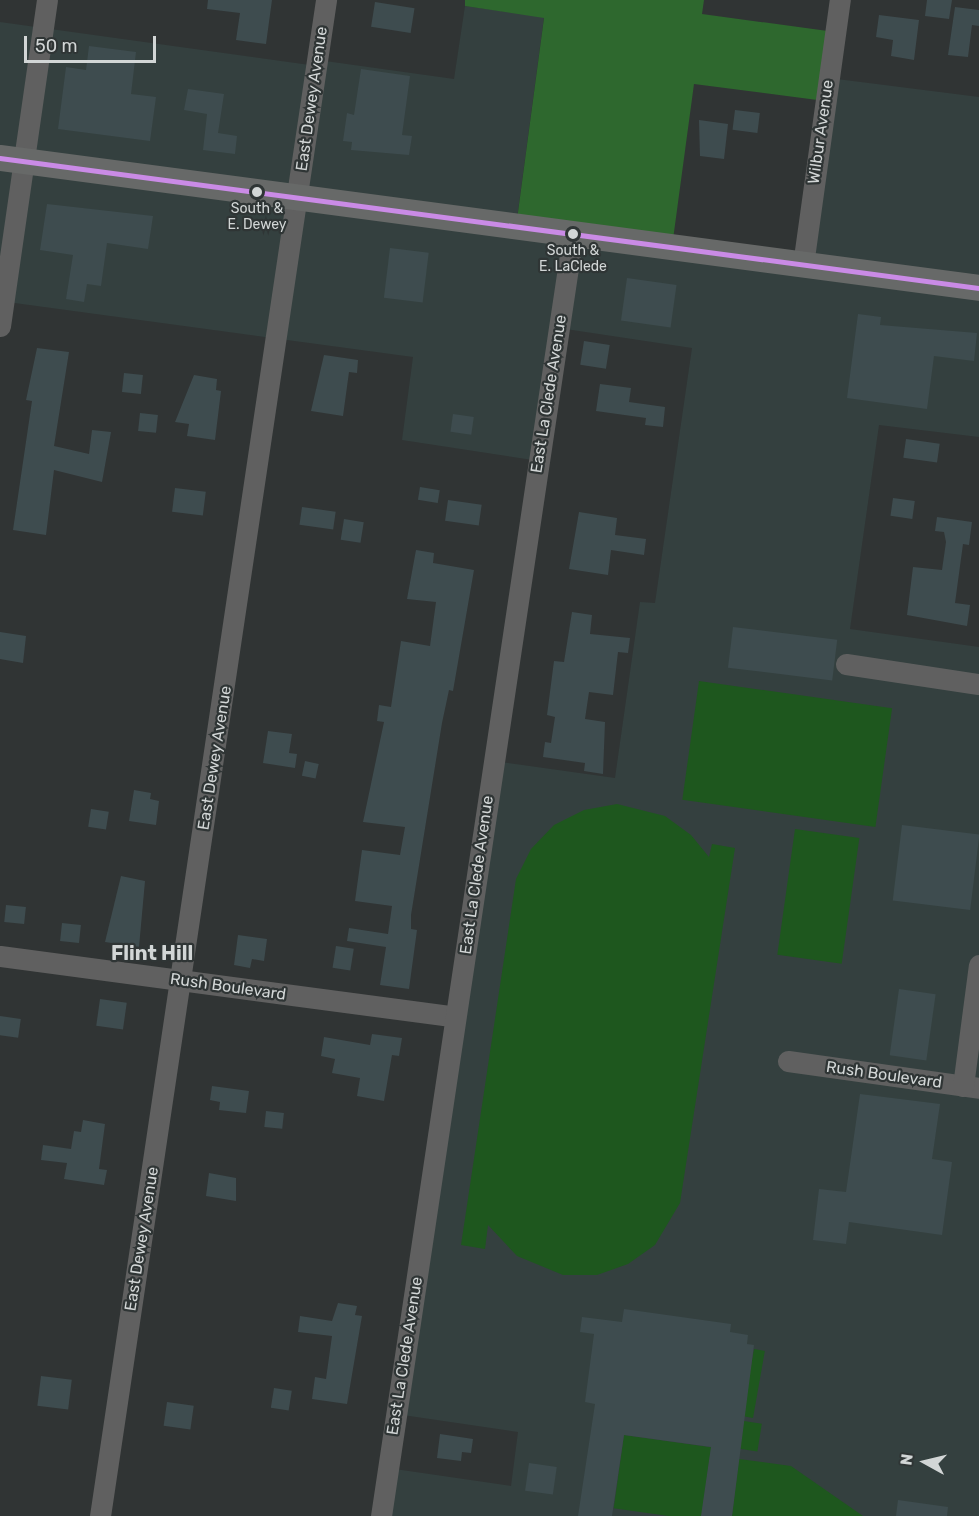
<!DOCTYPE html>
<html>
<head>
<meta charset="utf-8">
<style>
  body { margin:0 }
  #map { position:relative; width:979px; height:1516px; overflow:hidden; background:#303434; font-family:Rubik,sans-serif }
  div>[style] { position:absolute }
  [style*='--x'] { left:calc(var(--x)*1px); top:calc(var(--y)*1px); width:calc(var(--w)*1px); rotate:calc(var(--a)*1deg) }
  .built>* { inset:0; background:#34403f }
  .green>* { inset:0; background:#1e571e; transform-origin:0 0 }
  .forest>* { inset:0; background:#2e682e }
  .building>* { inset:0; background:#3e4c4f; transform-origin:0 0 }
  .minor>* { height:21px; margin:-10.5px; padding:0 10.5px; transform-origin:10.5px; border-radius:10.5px; background:#606060 }
  .major>* { height:26px; margin:-13px; padding:0 13px; transform-origin:13px; border-radius:13px; background:#676968 }
  .bus-1>* { height:4.5px; margin:-2.25px; padding:0 2.25px; transform-origin:2.25px; border-radius:2.25px; background:#ca8be6 }
  .dots>* { width:16px; height:16px; translate:-50% -50%; box-sizing:border-box; border:3px solid #2f3535; border-radius:50% }
  span { translate:-50% -50%; white-space:nowrap; text-align:center; line-height:1.15; -webkit-text-stroke:4.5px #2f3535; paint-order:stroke }
  .bus-label { font-size:14px; color:#d2d6d6 }
  .street-label { font-size:16px; color:#d2d6d6 }
  .quarter-label { font-size:20px; color:#d2d6d6; font-weight:700 }
  .north { position:absolute; left:895px; top:1432px; width:60px; height:60px; -webkit-text-stroke:4px #2f3535; paint-order:stroke; rotate:278deg; font-size:16px; font-weight:700; line-height:24px; text-align:center; color:#d2d6d6 }
  .north::after { content:''; display:block; margin:auto; width:21px; height:27px; background:#d2d6d6; clip-path:polygon(50% 0,100% 100%,50% 72%,0 100%) }
  .scale { position:absolute; left:24px; top:36px; width:132px; height:27px; box-sizing:border-box; border:3px solid #d2d6d6; border-top:0; padding-left:8px; font-size:18px; line-height:21px; white-space:nowrap; color:#d2d6d6; -webkit-text-stroke:4px #2f3535; paint-order:stroke }
</style>
</head>
<body>
<div id="map">
  <div class="built">
    <div style="clip-path:polygon(465px 6px,544px 17px,516px 226px,803px 265px,829px 78px,979px 97px,979px 437px,879px 425px,850px 629px,979px 647px,979px 1516px,381px 1516px,388px 1468px,511px 1486px,518px 1432px,396px 1414px,494px 761px,615px 778px,640px 602px,655px 603px,692px 348px,559px 328px,539px 461px,402px 440px,413px 357px,0 301px,0 22px,317px 66px,318px 60px,454px 79px)"></div>
  </div>
  <div class="green">
    <div style="left:699px;top:681px;width:195px;height:120px;rotate:8deg"></div>
    <div style="clip-path:polygon(617px 804px,665px 816px,691px 835px,709px 857px,712px 844px,735px 848px,680px 1203px,655px 1245px,628px 1264px,597px 1275px,563px 1275px,517px 1256px,488px 1225px,485px 1249px,461px 1245px,516px 879px,531px 849px,554px 825px,584px 810px)"></div>
    <div style="left:795px;top:829px;width:65px;height:127px;rotate:8deg"></div>
    <div style="left:754px;top:1349px;width:11px;height:68px;rotate:10deg"></div>
    <div style="left:744px;top:1421px;width:18px;height:28px;rotate:9deg"></div>
    <div style="left:624px;top:1435px;width:88px;height:74px;rotate:8deg"></div>
    <div style="clip-path:polygon(739px 1459px,791px 1466px,863px 1516px,732px 1516px)"></div>
  </div>
  <div class="forest">
    <div style="clip-path:polygon(465px 0,704px 0,702px 14px,835px 32px,825px 101px,694px 84px,672px 247px,516px 227px,544px 18px,465px 6px)"></div>
  </div>
  <div class="building">
    <div style="clip-path:polygon(208px 0,272px 0,266px 44px,236px 40px,240px 13px,207px 9px)"></div>
    <div style="clip-path:polygon(927px 0,952px 0,949px 19px,925px 16px)"></div>
    <div style="left:375px;top:2px;width:40px;height:25px;rotate:9deg"></div>
    <div style="clip-path:polygon(955px 7px,979px 10px,979px 26px,972px 25px,968px 57px,948px 55px)"></div>
    <div style="clip-path:polygon(879px 15px,919px 20px,914px 60px,891px 56px,893px 40px,876px 37px)"></div>
    <div style="clip-path:polygon(89px 46px,136px 52px,131px 94px,156px 97px,150px 141px,58px 129px,66px 67px,86px 70px)"></div>
    <div style="clip-path:polygon(361px 69px,410px 76px,402px 135px,412px 136px,409px 155px,351px 150px,352px 142px,343px 141px,347px 113px,354px 115px)"></div>
    <div style="clip-path:polygon(188px 89px,224px 94px,218px 133px,237px 136px,235px 154px,203px 150px,207px 114px,184px 110px)"></div>
    <div style="left:735px;top:110px;width:25px;height:20px;rotate:7deg"></div>
    <div style="clip-path:polygon(699px 120px,728px 124px,724px 159px,700px 156px)"></div>
    <div style="clip-path:polygon(47px 204px,153px 216px,148px 249px,107px 243px,101px 286px,87px 284px,84px 302px,66px 299px,73px 255px,40px 250px)"></div>
    <div style="left:390px;top:248px;width:39px;height:50px;rotate:7deg"></div>
    <div style="left:627px;top:278px;width:50px;height:43px;rotate:8deg"></div>
    <div style="clip-path:polygon(858px 314px,881px 317px,880px 325px,977px 333px,974px 361px,934px 356px,927px 409px,847px 398px)"></div>
    <div style="left:584px;top:341px;width:26px;height:24px;rotate:9deg"></div>
    <div style="clip-path:polygon(37px 348px,69px 352px,54px 446px,89px 454px,92px 430px,111px 432px,102px 482px,54px 470px,46px 535px,13px 530px,32px 401px,26px 400px)"></div>
    <div style="clip-path:polygon(324px 355px,358px 360px,357px 373px,349px 372px,343px 416px,311px 411px)"></div>
    <div style="left:124px;top:373px;width:19px;height:19px;rotate:6deg"></div>
    <div style="clip-path:polygon(194px 375px,217px 379px,216px 390px,221px 391px,215px 440px,187px 436px,189px 424px,175px 422px)"></div>
    <div style="clip-path:polygon(600px 384px,631px 388px,629px 402px,665px 407px,663px 427px,645px 425px,646px 418px,596px 411px)"></div>
    <div style="left:140px;top:413px;width:18px;height:18px;rotate:6deg"></div>
    <div style="left:453px;top:414px;width:21px;height:18px;rotate:8deg"></div>
    <div style="left:906px;top:439px;width:34px;height:19px;rotate:8deg"></div>
    <div style="left:420px;top:487px;width:20px;height:13px;rotate:9deg"></div>
    <div style="left:175px;top:488px;width:31px;height:24px;rotate:7deg"></div>
    <div style="left:893px;top:498px;width:22px;height:18px;rotate:8deg"></div>
    <div style="left:448px;top:500px;width:34px;height:21px;rotate:8deg"></div>
    <div style="left:302px;top:507px;width:34px;height:18px;rotate:8deg"></div>
    <div style="clip-path:polygon(579px 512px,617px 518px,615px 535px,646px 539px,644px 555px,611px 550px,608px 575px,569px 569px)"></div>
    <div style="clip-path:polygon(937px 517px,972px 522px,969px 545px,963px 544px,955px 603px,970px 605px,967px 626px,907px 615px,913px 567px,942px 570px,946px 542px,944px 532px,935px 531px)"></div>
    <div style="left:344px;top:519px;width:20px;height:21px;rotate:9deg"></div>
    <div style="clip-path:polygon(416px 550px,434px 553px,433px 563px,474px 570px,453px 691px,449px 690px,442px 723px,411px 915px,411px 929px,417px 930px,409px 989px,380px 985px,386px 947px,347px 941px,349px 928px,388px 934px,392px 906px,355px 901px,362px 850px,400px 855px,405px 827px,363px 822px,384px 722px,377px 721px,379px 705px,391px 707px,401px 641px,430px 646px,436px 602px,407px 599px)"></div>
    <div style="clip-path:polygon(572px 612px,592px 615px,590px 634px,630px 638px,628px 653px,618px 652px,613px 695px,589px 692px,585px 719px,605px 722px,603px 774px,584px 771px,585px 763px,543px 757px,545px 742px,551px 743px,555px 717px,547px 715px,554px 661px,564px 662px)"></div>
    <div style="left:733px;top:627px;width:105px;height:41px;rotate:7deg"></div>
    <div style="clip-path:polygon(0 632px,26px 636px,23px 663px,0 659px)"></div>
    <div style="clip-path:polygon(268px 731px,292px 734px,289px 753px,297px 754px,295px 768px,263px 763px)"></div>
    <div style="left:305px;top:761px;width:14px;height:15px;rotate:12deg"></div>
    <div style="clip-path:polygon(134px 790px,151px 793px,150px 799px,159px 801px,156px 825px,129px 821px)"></div>
    <div style="left:91px;top:809px;width:18px;height:18px;rotate:9deg"></div>
    <div style="left:902px;top:825px;width:78px;height:76px;rotate:7deg"></div>
    <div style="clip-path:polygon(121px 876px,145px 881px,139px 947px,105px 942px)"></div>
    <div style="left:6px;top:905px;width:20px;height:17px;rotate:6deg"></div>
    <div style="left:62px;top:923px;width:19px;height:18px;rotate:6deg"></div>
    <div style="clip-path:polygon(238px 935px,267px 939px,264px 961px,252px 959px,250px 968px,234px 965px)"></div>
    <div style="left:336px;top:946px;width:18px;height:22px;rotate:9deg"></div>
    <div style="left:899px;top:989px;width:37px;height:67px;rotate:8deg"></div>
    <div style="left:100px;top:999px;width:27px;height:27px;rotate:8deg"></div>
    <div style="left:0;top:1016px;width:21px;height:19px;rotate:8deg"></div>
    <div style="clip-path:polygon(372px 1034px,402px 1038px,399px 1056px,392px 1055px,384px 1101px,357px 1096px,360px 1078px,332px 1073px,335px 1059px,321px 1056px,324px 1037px,370px 1045px)"></div>
    <div style="clip-path:polygon(212px 1086px,249px 1091px,246px 1113px,219px 1110px,220px 1102px,210px 1100px)"></div>
    <div style="clip-path:polygon(860px 1094px,940px 1104px,932px 1159px,952px 1162px,942px 1235px,849px 1222px,846px 1244px,813px 1240px,819px 1189px,846px 1192px)"></div>
    <div style="left:266px;top:1111px;width:18px;height:16px;rotate:6deg"></div>
    <div style="clip-path:polygon(83px 1120px,105px 1124px,99px 1169px,107px 1170px,104px 1185px,64px 1179px,67px 1163px,41px 1160px,43px 1145px,71px 1149px,74px 1131px,81px 1132px)"></div>
    <div style="clip-path:polygon(209px 1173px,236px 1178px,236px 1201px,206px 1196px)"></div>
    <div style="clip-path:polygon(338px 1303px,357px 1306px,355px 1315px,362px 1316px,347px 1404px,312px 1399px,315px 1377px,326px 1379px,332px 1336px,298px 1332px,300px 1316px,332px 1321px)"></div>
    <div style="clip-path:polygon(624px 1309px,731px 1324px,730px 1332px,748px 1335px,747px 1344px,754px 1345px,732px 1516px,701px 1516px,711px 1447px,624px 1435px,612px 1516px,578px 1516px,595px 1404px,585px 1402px,594px 1334px,580px 1332px,582px 1317px,622px 1322px)"></div>
    <div style="left:41px;top:1376px;width:31px;height:30px;rotate:7deg"></div>
    <div style="left:274px;top:1388px;width:18px;height:20px;rotate:9deg"></div>
    <div style="left:167px;top:1402px;width:27px;height:24px;rotate:8deg"></div>
    <div style="clip-path:polygon(440px 1434px,473px 1439px,471px 1453px,462px 1452px,461px 1461px,437px 1458px)"></div>
    <div style="left:529px;top:1463px;width:28px;height:28px;rotate:8deg"></div>
    <div style="clip-path:polygon(898px 1500px,948px 1507px,947px 1516px,896px 1516px)"></div>
  </div>
  <div class="minor">
    <div style="--x:803;--y:265;--w:268;--a:-82.1"></div>
    <div style="--x:0;--y:326;--w:329;--a:-81.8"></div>
    <div style="--x:846;--y:664;--w:134;--a:8.6"></div>
    <div style="--x:0;--y:956;--w:459;--a:7.6"></div>
    <div style="--x:788;--y:1061;--w:193;--a:8"></div>
    <div style="--x:963;--y:1086;--w:122;--a:-82.5"></div>
    <div style="--x:100;--y:1516;--w:1533;--a:-81.52"></div>
    <div style="--x:381;--y:1516;--w:1296;--a:-81.48"></div>
  </div>
  <div class="major">
    <div style="--x:0;--y:158;--w:988;--a:7.56"></div>
  </div>
  <div class="bus-1">
    <div style="--x:0;--y:158;--w:988;--a:7.56"></div>
  </div>
  <div class="dots">
    <div style="left:257px;top:192px;background:#d2d6d6"></div>
    <div style="left:573px;top:234px;background:#d2d6d6"></div>
  </div>
  <div class="bus-label">
    <span style="left:257px;top:217px">South &amp;<br>E. Dewey</span>
    <span style="left:573px;top:259px">South &amp;<br>E. LaClede</span>
  </div>
  <div class="street-label">
    <span style="left:312px;top:99px;rotate:-82deg">East Dewey Avenue</span>
    <span style="left:821px;top:132px;rotate:-82deg">Wilbur Avenue</span>
    <span style="left:549px;top:394px;rotate:-81deg">East La Clede Avenue</span>
    <span style="left:215px;top:758px;rotate:-81deg">East Dewey Avenue</span>
    <span style="left:477px;top:875px;rotate:-82deg">East La Clede Avenue</span>
    <span style="left:228px;top:987px;rotate:8deg">Rush Boulevard</span>
    <span style="left:884px;top:1075px;rotate:8deg">Rush Boulevard</span>
    <span style="left:142px;top:1239px;rotate:-81deg">East Dewey Avenue</span>
    <span style="left:405px;top:1356px;rotate:-81deg">East La Clede Avenue</span>
  </div>
  <div class="quarter-label">
    <span style="left:152px;top:953px">Flint Hill</span>
  </div>
  <div class="north">N</div>
  <div class="scale">50 m</div>
</div>
</body>
</html>
